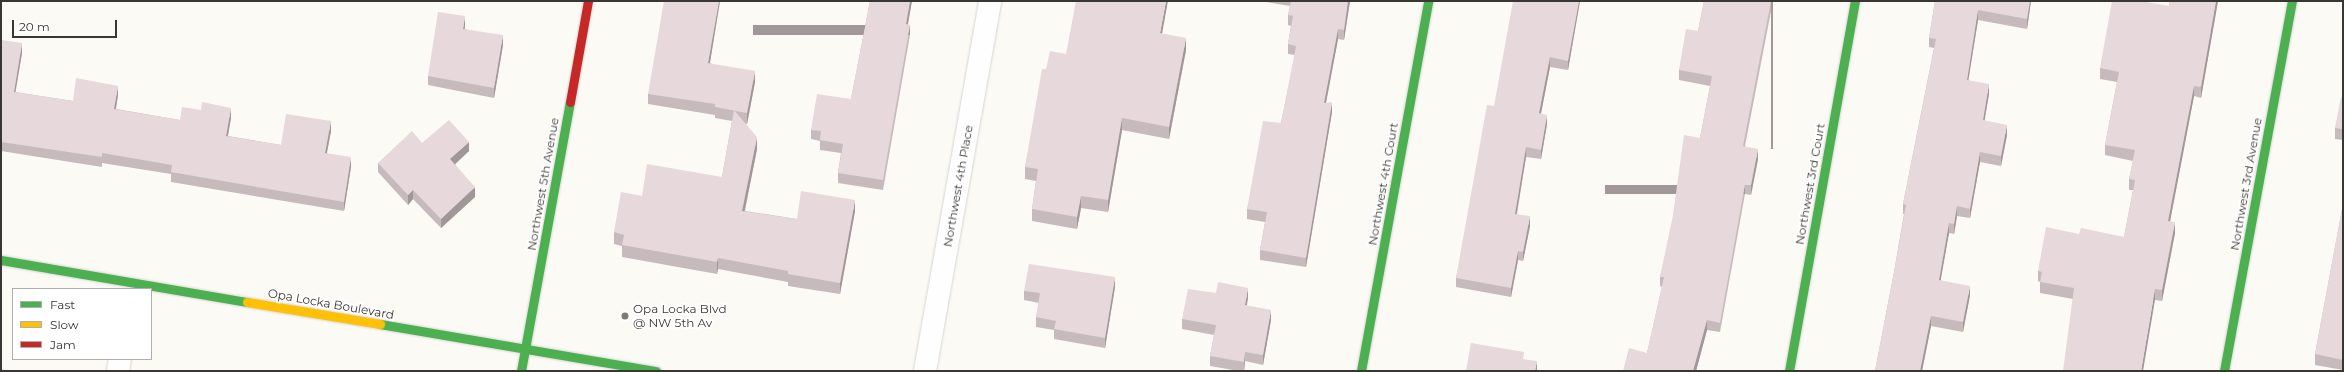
<!DOCTYPE html>
<html>
<head>
<meta charset="utf-8">
<style>
  body { margin:0 }
  #map { position:relative; width:2344px; height:372px; overflow:hidden; background:#fbfaf5; font-family:Montserrat,sans-serif }
  div>[style] { position:absolute }
  [style*='--x'] { left:calc(var(--x)*1px); top:calc(var(--y)*1px); width:calc(var(--w)*1px); rotate:calc(var(--a)*1deg) }
  .roads { filter:drop-shadow(0 0 1px #d7d6d2) drop-shadow(0 0 1px #d7d6d2) }
  .street>* { height:22px; margin:-11px; padding:0 11px; transform-origin:11px; border-radius:11px; background:#fefefe }
  .fast>* { height:9px; margin:-4.5px; padding:0 4.5px; transform-origin:4.5px; border-radius:4.5px; background:#4caf50 }
  .slow>* { height:9px; margin:-4.5px; padding:0 4.5px; transform-origin:4.5px; border-radius:4.5px; background:#ffc107 }
  .jam>* { height:9px; margin:-4.5px; padding:0 4.5px; transform-origin:4.5px; border-radius:4.5px; background:#c62828 }
  .wall>* { inset:0; background:#c6babc }
  .shaded-wall>* { inset:0; background:#a19799; transform-origin:0 0 }
  .building>* { inset:0; background:#e6d8db }
  .dots>* { width:11px; height:11px; translate:-50% -50%; box-sizing:border-box; border:2px solid #fff; border-radius:50% }
  span { translate:-50% -50%; white-space:nowrap; text-align:center; line-height:1.15; -webkit-text-stroke:3.5px #fff; paint-order:stroke }
  .street-label { font-size:12px; color:#393733 }
  .poi-label { font-size:12px; color:#393733 }
  .left { translate:0 -50%; text-align:left }
  .frame { position:absolute; inset:0; border:2px solid #393733; pointer-events:none }
  .legend { position:absolute; left:12px; top:288px; width:140px; height:72px; box-sizing:border-box; background:#fff; border:1px solid #b0afad; margin:0; padding:5px 7px; list-style:none; font-size:12px; color:#393733 }
  .legend li { display:flex; align-items:center; gap:8px; height:20px }
  .legend b { width:20px; border:1px solid #b0afad }
  .scale { position:absolute; left:12px; top:20px; width:105px; height:18px; box-sizing:border-box; border:2px solid #393733; border-top:0; padding-left:5px; font-size:12px; line-height:14px; white-space:nowrap; color:#393733; -webkit-text-stroke:3px #fff; paint-order:stroke }
</style>
</head>
<body>
<div id="map">
  <div class="roads">
    <div class="street">
      <div style="--x:118;--y:371;--w:12;--a:-81"></div>
      <div style="--x:925;--y:371;--w:376;--a:-80"></div>
    </div>
    <div class="fast">
      <div style="--x:1;--y:260;--w:250;--a:9.7"></div>
      <div style="--x:380;--y:324;--w:280;--a:9.7"></div>
      <div style="--x:521;--y:371;--w:273;--a:-79.7"></div>
      <div style="--x:1361;--y:371;--w:376;--a:-79.7"></div>
      <div style="--x:1789;--y:371;--w:376;--a:-79.9"></div>
      <div style="--x:2224;--y:371;--w:376;--a:-79.6"></div>
    </div>
    <div class="slow">
      <div style="--x:247;--y:302;--w:135;--a:9.4"></div>
    </div>
    <div class="jam">
      <div style="--x:570;--y:102;--w:103;--a:-79.9"></div>
    </div>
  </div>
  <div class="wall">
    <div style="clip-path:polygon(720px 1px,710px 63px,755px 82px,747px 124px,745px 124px,757px 149px,745px 211px,797px 219px,855px 211px,840px 294px,788px 286px,788px 282px,718px 269px,717px 274px,622px 257px,622px 246px,614px 244px,614px 232px,642px 196px,722px 177px,732px 121px,715px 118px,715px 115px,648px 104px,648px 94px)"></div>
    <div style="clip-path:polygon(870px 1px,912px 1px,908px 24px,910px 35px,883px 190px,838px 183px,838px 173px,841px 153px,820px 150px,820px 141px,811px 139px,811px 130px,851px 99px)"></div>
    <div style="clip-path:polygon(1266px 1px,1350px 1px,1344px 40px,1338px 39px,1326px 103px,1332px 112px,1306px 267px,1260px 260px,1260px 250px,1265px 222px,1247px 219px,1247px 209px,1281px 123px,1295px 55px,1288px 54px,1288px 44px,1291px 26px,1288px 25px,1288px 15px,1290px 6px,1266px 2px)"></div>
    <div style="clip-path:polygon(1580px 1px,1568px 70px,1550px 67px,1541px 114px,1547px 124px,1541px 159px,1526px 157px,1517px 214px,1530px 226px,1523px 261px,1518px 260px,1511px 297px,1456px 287px,1456px 278px,1494px 106px)"></div>
    <div style="clip-path:polygon(1704px 1px,1773px 1px,1745px 146px,1758px 159px,1751px 195px,1745px 194px,1720px 332px,1707px 330px,1696px 371px,1623px 371px,1647px 353px,1662px 287px,1660px 286px,1660px 277px,1700px 138px,1710px 86px,1679px 80px,1679px 70px,1698px 31px)"></div>
    <div style="clip-path:polygon(1935px 1px,2031px 1px,2027px 29px,1978px 20px,1968px 80px,1989px 94px,1984px 121px,2007px 135px,2001px 166px,1980px 162px,1970px 218px,1957px 216px,1954px 234px,1949px 233px,1940px 280px,1970px 295px,1963px 332px,1931px 326px,1922px 371px,1875px 371px,1894px 272px,1904px 214px,1903px 214px,1903px 204px,1934px 48px,1929px 47px,1929px 38px)"></div>
    <div style="clip-path:polygon(2170px 1px,2218px 1px,2201px 98px,2194px 96px,2170px 221px,2175px 233px,2162px 301px,2155px 300px,2073px 299px,2040px 293px,2040px 282px,2038px 281px,2038px 271px,2079px 234px,2124px 237px,2133px 190px,2129px 190px,2129px 179px,2133px 161px,2105px 155px,2105px 145px,2117px 82px,2100px 79px,2100px 68px,2169px 6px)"></div>
    <div style="clip-path:polygon(465px 26px,465px 29px,503px 45px,494px 98px,428px 85px,428px 76px)"></div>
    <div style="clip-path:polygon(1162px 34px,1186px 50px,1169px 139px,1122px 130px,1108px 212px,1081px 208px,1077px 229px,1032px 221px,1032px 209px,1036px 181px,1025px 179px,1025px 167px,1046px 69px,1066px 54px)"></div>
    <div style="clip-path:polygon(1px 40px,22px 53px,15px 92px,73px 101px,118px 95px,116px 109px,180px 120px,231px 118px,228px 136px,281px 145px,331px 131px,327px 153px,351px 167px,344px 211px,171px 182px,171px 174px,102px 163px,102px 167px,1px 151px)"></div>
    <div style="clip-path:polygon(2343px 98px,2343px 140px,2335px 139px,2335px 128px)"></div>
    <div style="clip-path:polygon(422px 143px,469px 151px,455px 164px,475px 197px,441px 228px,413px 199px,408px 205px,378px 172px,378px 163px)"></div>
    <div style="clip-path:polygon(2343px 204px,2343px 370px,2315px 365px,2315px 354px)"></div>
    <div style="clip-path:polygon(1115px 287px,1105px 348px,1054px 339px,1054px 330px,1036px 327px,1036px 317px,1039px 303px,1024px 300px,1024px 291px)"></div>
    <div style="clip-path:polygon(1248px 297px,1247px 306px,1271px 320px,1263px 365px,1245px 361px,1244px 371px,1239px 371px,1210px 366px,1210px 356px,1214px 335px,1182px 329px,1182px 319px)"></div>
  </div>
  <div class="shaded-wall">
    <div style="clip-path:polygon(719px 1px,720px 1px,708px 74px,708px 63px)"></div>
    <div style="clip-path:polygon(910px 1px,912px 1px,906px 34px,906px 24px)"></div>
    <div style="clip-path:polygon(1166px 1px,1168px 1px,1160px 45px,1160px 33px)"></div>
    <div style="clip-path:polygon(1348px 1px,1350px 1px,1344px 40px,1344px 30px)"></div>
    <div style="clip-path:polygon(1579px 1px,1580px 1px,1568px 70px,1568px 61px)"></div>
    <div style="left:1771px;top:1px;width:2px;height:148px"></div>
    <div style="clip-path:polygon(2030px 1px,2031px 1px,2027px 29px,2027px 19px)"></div>
    <div style="clip-path:polygon(2216px 1px,2218px 1px,2201px 98px,2201px 87px)"></div>
    <div style="clip-path:polygon(1978px 10px,1978px 20px,1967px 89px,1967px 80px)"></div>
    <div style="clip-path:polygon(465px 16px,465px 26px,463px 38px,463px 29px)"></div>
    <div style="left:910px;top:25px;width:10px;height:157px;rotate:90deg"></div>
    <div style="clip-path:polygon(1338px 29px,1338px 39px,1324px 113px,1324px 103px)"></div>
    <div style="clip-path:polygon(503px 35px,503px 45px,494px 98px,494px 88px)"></div>
    <div style="clip-path:polygon(1186px 38px,1186px 50px,1169px 139px,1169px 127px)"></div>
    <div style="clip-path:polygon(22px 43px,22px 53px,14px 101px,14px 92px)"></div>
    <div style="clip-path:polygon(1550px 57px,1550px 67px,1539px 123px,1539px 113px)"></div>
    <div style="clip-path:polygon(755px 71px,755px 82px,747px 124px,747px 113px)"></div>
    <div style="clip-path:polygon(1989px 84px,1989px 94px,1983px 130px,1983px 120px)"></div>
    <div style="clip-path:polygon(118px 86px,118px 95px,114px 119px,114px 109px)"></div>
    <div style="clip-path:polygon(2194px 86px,2194px 96px,2168px 232px,2168px 221px)"></div>
    <div style="clip-path:polygon(1332px 102px,1332px 112px,1306px 267px,1306px 258px)"></div>
    <div style="clip-path:polygon(231px 108px,231px 118px,226px 145px,226px 136px)"></div>
    <div style="clip-path:polygon(1547px 115px,1547px 124px,1541px 159px,1541px 150px)"></div>
    <div style="clip-path:polygon(1122px 118px,1122px 130px,1108px 212px,1108px 200px)"></div>
    <div style="clip-path:polygon(331px 121px,331px 131px,325px 162px,325px 153px)"></div>
    <div style="clip-path:polygon(2007px 125px,2007px 135px,2001px 166px,2001px 156px)"></div>
    <div style="clip-path:polygon(757px 137px,757px 149px,742px 223px,742px 211px)"></div>
    <div style="clip-path:polygon(469px 142px,469px 151px,450px 169px,450px 159px)"></div>
    <div style="clip-path:polygon(1526px 147px,1526px 157px,1515px 223px,1515px 214px)"></div>
    <div style="clip-path:polygon(1758px 149px,1758px 159px,1751px 195px,1751px 185px)"></div>
    <div style="clip-path:polygon(1980px 152px,1980px 162px,1970px 218px,1970px 209px)"></div>
    <div style="clip-path:polygon(351px 157px,351px 167px,344px 211px,344px 202px)"></div>
    <div style="left:1745px;top:185px;width:9px;height:140px;rotate:90deg"></div>
    <div style="clip-path:polygon(475px 187px,475px 197px,441px 228px,441px 219px)"></div>
    <div style="clip-path:polygon(413px 190px,413px 199px,408px 205px,408px 195px)"></div>
    <div style="clip-path:polygon(1081px 196px,1081px 208px,1077px 229px,1077px 217px)"></div>
    <div style="clip-path:polygon(855px 200px,855px 211px,840px 294px,840px 283px)"></div>
    <div style="clip-path:polygon(1957px 206px,1957px 216px,1954px 234px,1954px 224px)"></div>
    <div style="clip-path:polygon(1530px 216px,1530px 226px,1523px 261px,1523px 252px)"></div>
    <div style="clip-path:polygon(2175px 222px,2175px 233px,2162px 301px,2162px 290px)"></div>
    <div style="clip-path:polygon(1949px 223px,1949px 233px,1939px 290px,1939px 280px)"></div>
    <div style="clip-path:polygon(1518px 251px,1518px 260px,1511px 297px,1511px 288px)"></div>
    <div style="clip-path:polygon(718px 258px,718px 269px,717px 274px,717px 262px)"></div>
    <div style="clip-path:polygon(1115px 277px,1115px 287px,1105px 348px,1105px 338px)"></div>
    <div style="clip-path:polygon(1970px 286px,1970px 295px,1963px 332px,1963px 322px)"></div>
    <div style="clip-path:polygon(1248px 288px,1248px 297px,1245px 315px,1245px 305px)"></div>
    <div style="clip-path:polygon(2155px 289px,2155px 300px,2143px 371px,2141px 371px)"></div>
    <div style="clip-path:polygon(1271px 310px,1271px 320px,1263px 365px,1263px 355px)"></div>
    <div style="clip-path:polygon(1931px 316px,1931px 326px,1922px 371px,1920px 371px)"></div>
    <div style="clip-path:polygon(1707px 320px,1707px 330px,1696px 371px,1693px 371px)"></div>
    <div style="clip-path:polygon(1245px 352px,1245px 361px,1244px 371px,1244px 362px)"></div>
    <div style="clip-path:polygon(1537px 361px,1537px 371px,1535px 371px)"></div>
  </div>
  <div class="building">
    <div style="clip-path:polygon(664px 1px,719px 1px,708px 63px,755px 71px,747px 113px,715px 107px,715px 104px,648px 94px)"></div>
    <div style="clip-path:polygon(870px 1px,910px 1px,906px 24px,910px 25px,883px 180px,838px 173px,843px 144px,820px 140px,821px 131px,811px 130px,817px 94px,851px 99px)"></div>
    <div style="clip-path:polygon(1076px 1px,1166px 1px,1160px 33px,1186px 38px,1169px 127px,1122px 118px,1108px 200px,1081px 196px,1077px 217px,1032px 209px,1038px 169px,1025px 167px,1042px 69px,1046px 69px,1050px 51px,1066px 54px)"></div>
    <div style="clip-path:polygon(1291px 1px,1348px 1px,1344px 30px,1338px 29px,1324px 103px,1332px 102px,1306px 258px,1260px 250px,1267px 212px,1247px 209px,1263px 121px,1281px 123px,1296px 46px,1288px 44px,1293px 16px,1288px 15px)"></div>
    <div style="clip-path:polygon(1513px 1px,1579px 1px,1568px 61px,1550px 57px,1539px 113px,1547px 115px,1541px 150px,1526px 147px,1515px 214px,1530px 216px,1523px 252px,1518px 251px,1511px 288px,1456px 278px,1487px 105px,1494px 106px)"></div>
    <div style="clip-path:polygon(1704px 1px,1771px 1px,1743px 146px,1758px 149px,1751px 185px,1745px 185px,1720px 323px,1707px 320px,1693px 371px,1623px 371px,1629px 348px,1647px 353px,1664px 277px,1660px 277px,1673px 215px,1684px 135px,1700px 138px,1712px 76px,1679px 70px,1686px 29px,1698px 31px)"></div>
    <div style="clip-path:polygon(1935px 1px,2030px 1px,2027px 19px,1978px 10px,1967px 80px,1989px 84px,1983px 120px,2007px 125px,2001px 156px,1980px 152px,1970px 209px,1957px 206px,1954px 224px,1949px 223px,1939px 280px,1970px 286px,1963px 322px,1931px 316px,1920px 371px,1875px 371px,1894px 272px,1906px 205px,1903px 204px,1936px 39px,1929px 38px)"></div>
    <div style="clip-path:polygon(2112px 1px,2141px 1px,2169px 6px,2170px 1px,2216px 1px,2201px 87px,2194px 86px,2168px 221px,2175px 222px,2162px 290px,2155px 289px,2141px 371px,2063px 371px,2074px 288px,2040px 282px,2042px 272px,2038px 271px,2046px 227px,2079px 234px,2081px 228px,2124px 237px,2135px 180px,2129px 179px,2135px 150px,2105px 145px,2119px 72px,2100px 68px)"></div>
    <div style="clip-path:polygon(438px 12px,465px 16px,463px 29px,503px 35px,494px 88px,428px 76px)"></div>
    <div style="clip-path:polygon(1px 40px,22px 43px,14px 92px,73px 101px,76px 78px,118px 86px,114px 109px,180px 120px,182px 107px,201px 110px,202px 102px,231px 108px,226px 136px,281px 145px,286px 114px,331px 121px,325px 153px,351px 157px,344px 202px,171px 172px,172px 165px,102px 153px,102px 157px,1px 142px)"></div>
    <div style="clip-path:polygon(2341px 97px,2343px 98px,2343px 129px,2335px 128px)"></div>
    <div style="clip-path:polygon(734px 110px,757px 137px,742px 211px,797px 219px,801px 191px,855px 200px,840px 283px,788px 274px,788px 271px,718px 258px,717px 262px,622px 245px,624px 235px,614px 232px,621px 192px,642px 196px,647px 164px,722px 177px)"></div>
    <div style="clip-path:polygon(449px 120px,469px 142px,450px 159px,475px 187px,441px 219px,413px 190px,408px 195px,378px 163px,412px 131px,422px 143px)"></div>
    <div style="clip-path:polygon(2343px 204px,2343px 360px,2315px 354px)"></div>
    <div style="clip-path:polygon(1029px 264px,1115px 277px,1105px 338px,1054px 329px,1056px 321px,1036px 317px,1040px 293px,1024px 291px)"></div>
    <div style="clip-path:polygon(1218px 282px,1248px 288px,1245px 305px,1271px 310px,1263px 355px,1245px 352px,1244px 362px,1210px 356px,1216px 325px,1182px 319px,1188px 289px,1216px 293px)"></div>
    <div style="clip-path:polygon(1471px 343px,1524px 352px,1523px 359px,1537px 361px,1535px 371px,1466px 371px)"></div>
    <div style="clip-path:polygon(1px 369px,12px 371px,1px 371px)"></div>
  </div>
  <div class="dots">
    <div style="left:625px;top:316px;background:#7d7b77"></div>
  </div>
  <div class="street-label">
    <span style="left:543px;top:184px;rotate:-80deg">Northwest 5th Avenue</span>
    <span style="left:1383px;top:184px;rotate:-80deg">Northwest 4th Court</span>
    <span style="left:1810px;top:184px;rotate:-80deg">Northwest 3rd Court</span>
    <span style="left:2246px;top:184px;rotate:-80deg">Northwest 3rd Avenue</span>
    <span style="left:958px;top:186px;rotate:-80deg">Northwest 4th Place</span>
    <span style="left:331px;top:304px;rotate:10deg">Opa Locka Boulevard</span>
  </div>
  <div class="poi-label">
    <span class="left" style="left:633px;top:316px">Opa Locka Blvd<br>@ NW 5th Av</span>
  </div>
  <div class="frame"></div>
  <ul class="legend">
  <li><b style="height:5px;background:#4caf50"></b>Fast</li>
  <li><b style="height:5px;background:#ffc107"></b>Slow</li>
  <li><b style="height:5px;background:#c62828"></b>Jam</li>
  </ul>
  <div class="scale">20 m</div>
</div>
</body>
</html>
